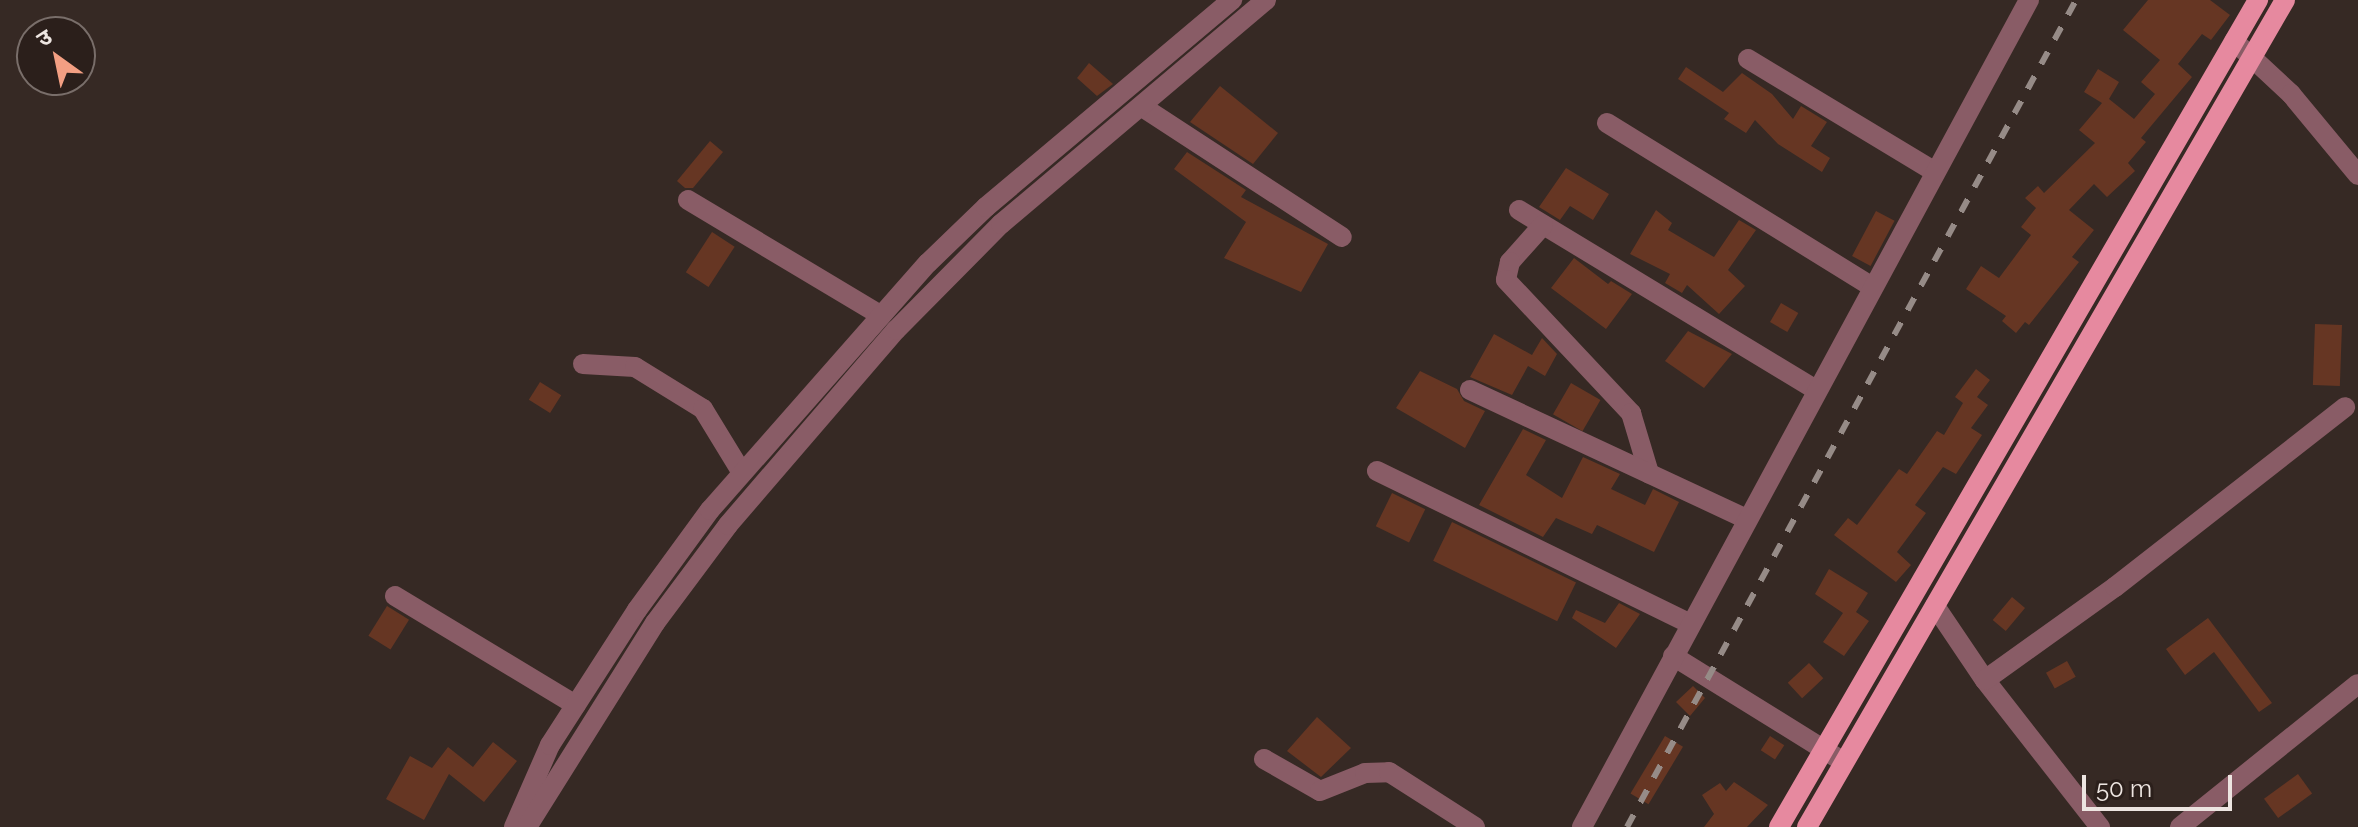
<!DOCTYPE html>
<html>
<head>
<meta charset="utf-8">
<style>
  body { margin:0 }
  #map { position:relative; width:2358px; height:827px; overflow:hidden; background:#362924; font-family:Raleway,"Noto Sans Devanagari",sans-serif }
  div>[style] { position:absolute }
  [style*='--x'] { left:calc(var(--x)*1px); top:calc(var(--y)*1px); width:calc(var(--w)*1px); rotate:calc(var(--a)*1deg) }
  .building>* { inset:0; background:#663623; transform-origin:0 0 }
  .minor>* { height:20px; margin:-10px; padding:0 10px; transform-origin:10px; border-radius:10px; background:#895c66 }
  .major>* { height:20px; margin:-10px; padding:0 10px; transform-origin:10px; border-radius:10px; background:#e6899f }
  .rail>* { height:6px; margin-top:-3px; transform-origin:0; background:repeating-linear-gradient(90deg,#968b87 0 14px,transparent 0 28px) }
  span { translate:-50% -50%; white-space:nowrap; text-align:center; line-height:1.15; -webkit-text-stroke:6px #2b1f1b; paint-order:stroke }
  .north { position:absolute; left:16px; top:16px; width:80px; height:80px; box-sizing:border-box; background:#2b1f1b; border:2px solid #796e6a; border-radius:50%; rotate:327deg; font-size:22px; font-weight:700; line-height:32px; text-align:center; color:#ede5e1 }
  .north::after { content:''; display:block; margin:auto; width:28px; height:36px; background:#f39f83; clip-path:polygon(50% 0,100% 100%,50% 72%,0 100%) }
  .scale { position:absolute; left:2082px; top:775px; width:150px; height:36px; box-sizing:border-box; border:4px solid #ede5e1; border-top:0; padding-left:10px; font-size:24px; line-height:28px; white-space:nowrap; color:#ede5e1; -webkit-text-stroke:6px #2b1f1b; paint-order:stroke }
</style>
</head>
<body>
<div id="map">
  <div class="building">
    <div style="clip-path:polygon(2148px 0,2210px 0,2230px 15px,2211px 40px,2202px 34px,2178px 64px,2192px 77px,2141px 138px,2146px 142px,2128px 163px,2135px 171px,2107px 197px,2094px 184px,2069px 210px,2094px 230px,2072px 257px,2079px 262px,2029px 325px,2025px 322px,2016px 333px,2002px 321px,2006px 316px,1966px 289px,1981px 266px,1999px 278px,2031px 235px,2021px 227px,2036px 208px,2025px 198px,2038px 186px,2044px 193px,2095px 143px,2079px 130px,2102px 103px,2084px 92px,2098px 69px,2119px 82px,2109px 99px,2134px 119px,2155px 94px,2141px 82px,2160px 60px,2123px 30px)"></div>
    <div style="clip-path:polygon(1089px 63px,1113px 84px,1097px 96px,1077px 78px)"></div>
    <div style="clip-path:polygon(1686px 67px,1723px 92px,1742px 73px,1772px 94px,1793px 119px,1801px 106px,1827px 122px,1811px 146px,1830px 158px,1822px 172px,1778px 144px,1755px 120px,1746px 133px,1724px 119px,1729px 113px,1678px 79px)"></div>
    <div style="clip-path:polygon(1220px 86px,1278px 133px,1253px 164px,1190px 122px)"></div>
    <div style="clip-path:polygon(710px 141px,723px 152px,693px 188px,685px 188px,677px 181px)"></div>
    <div style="clip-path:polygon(1187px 152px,1246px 190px,1241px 197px,1328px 244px,1301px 292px,1224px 258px,1246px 222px,1174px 169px)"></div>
    <div style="clip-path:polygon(1566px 168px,1609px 194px,1593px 220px,1570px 206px,1560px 220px,1539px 207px)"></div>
    <div style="clip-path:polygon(1656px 210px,1672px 223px,1668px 230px,1714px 257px,1739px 220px,1756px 230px,1728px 270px,1745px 286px,1719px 314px,1687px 285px,1682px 293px,1665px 283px,1670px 274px,1630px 254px)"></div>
    <div style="left:1876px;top:211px;width:21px;height:51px;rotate:28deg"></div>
    <div style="left:712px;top:232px;width:27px;height:48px;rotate:33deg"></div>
    <div style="clip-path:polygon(1574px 258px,1608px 284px,1611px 281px,1632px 294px,1606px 329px,1551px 288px)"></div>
    <div style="left:1781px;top:303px;width:20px;height:22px;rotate:30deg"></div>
    <div style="left:2315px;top:324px;width:27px;height:61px;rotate:2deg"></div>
    <div style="clip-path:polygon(1688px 331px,1732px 354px,1704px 388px,1665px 361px)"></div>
    <div style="clip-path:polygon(1494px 334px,1532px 355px,1542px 338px,1557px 354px,1545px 376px,1528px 366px,1512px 395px,1470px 377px)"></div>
    <div style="clip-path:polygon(1976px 369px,1990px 380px,1977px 397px,1988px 405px,1971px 428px,1982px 435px,1956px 474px,1943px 467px,1915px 505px,1926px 513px,1897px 552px,1911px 565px,1896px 582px,1834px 535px,1848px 518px,1857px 525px,1899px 469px,1907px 474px,1937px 431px,1944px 435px,1963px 403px,1955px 397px)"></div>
    <div style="clip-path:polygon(1420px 371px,1457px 389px,1464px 401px,1485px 411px,1465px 448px,1396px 408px)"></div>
    <div style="left:540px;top:382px;width:25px;height:21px;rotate:32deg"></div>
    <div style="left:1571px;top:383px;width:34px;height:36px;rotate:30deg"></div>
    <div style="clip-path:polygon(1523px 429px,1546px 440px,1526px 475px,1562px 498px,1583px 457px,1620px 474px,1611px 489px,1645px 505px,1653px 489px,1679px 502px,1654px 552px,1597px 525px,1592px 534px,1556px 518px,1543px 537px,1479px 505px)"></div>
    <div style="left:1392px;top:493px;width:37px;height:37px;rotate:26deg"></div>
    <div style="left:1452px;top:522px;width:138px;height:43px;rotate:26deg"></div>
    <div style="clip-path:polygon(1829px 569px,1868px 593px,1856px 612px,1869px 621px,1844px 656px,1823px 642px,1843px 613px,1815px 594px)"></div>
    <div style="left:2012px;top:597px;width:17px;height:30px;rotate:40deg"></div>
    <div style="clip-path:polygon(1619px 603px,1640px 614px,1616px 648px,1572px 618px,1576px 610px,1605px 623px)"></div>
    <div style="left:387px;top:606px;width:26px;height:35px;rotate:32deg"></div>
    <div style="clip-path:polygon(2208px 618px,2272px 703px,2259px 712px,2214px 652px,2185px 675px,2166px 649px)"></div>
    <div style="left:2067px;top:661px;width:18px;height:24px;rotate:61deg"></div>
    <div style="left:1809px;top:663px;width:21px;height:29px;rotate:47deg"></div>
    <div style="clip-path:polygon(1693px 686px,1705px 698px,1690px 716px,1676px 702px)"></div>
    <div style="clip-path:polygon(1317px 717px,1351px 748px,1321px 777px,1287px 751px)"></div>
    <div style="left:1665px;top:736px;width:21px;height:67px;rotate:31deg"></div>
    <div style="left:1770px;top:736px;width:17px;height:17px;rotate:33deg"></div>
    <div style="clip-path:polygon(493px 742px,517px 761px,484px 802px,449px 774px,424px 820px,386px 799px,410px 756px,432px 768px,448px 747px,473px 767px)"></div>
    <div style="left:2298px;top:774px;width:24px;height:42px;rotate:54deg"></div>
    <div style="clip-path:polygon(1734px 782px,1768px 805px,1747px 827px,1704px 827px,1714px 814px,1702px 795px,1720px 783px,1726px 791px)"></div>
  </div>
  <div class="minor">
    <div style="--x:2234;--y:41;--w:78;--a:42.9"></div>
    <div style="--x:2291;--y:94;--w:105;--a:50.4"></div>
    <div style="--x:1748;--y:59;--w:217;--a:31.1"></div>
    <div style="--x:1144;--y:108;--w:236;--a:33.1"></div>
    <div style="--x:1607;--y:123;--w:312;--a:31.7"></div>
    <div style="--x:688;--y:200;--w:224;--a:30.9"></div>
    <div style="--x:1519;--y:210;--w:346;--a:31.2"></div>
    <div style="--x:1543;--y:225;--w:50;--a:131.7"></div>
    <div style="--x:1510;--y:262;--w:18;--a:103"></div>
    <div style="--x:1506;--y:280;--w:183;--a:46.8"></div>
    <div style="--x:1631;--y:413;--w:63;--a:73.3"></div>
    <div style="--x:583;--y:364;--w:52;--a:3.3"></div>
    <div style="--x:635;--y:367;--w:80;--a:31.7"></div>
    <div style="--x:703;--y:409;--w:75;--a:58.6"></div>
    <div style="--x:1470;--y:390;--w:306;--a:25"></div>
    <div style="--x:1377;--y:471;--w:349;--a:26"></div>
    <div style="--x:395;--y:596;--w:211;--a:31.1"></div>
    <div style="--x:1935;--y:606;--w:89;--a:56"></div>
    <div style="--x:1985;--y:680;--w:187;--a:52"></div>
    <div style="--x:1673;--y:656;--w:201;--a:31.8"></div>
    <div style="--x:1985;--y:680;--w:160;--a:-35.6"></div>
    <div style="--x:2115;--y:587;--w:292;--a:-38"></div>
    <div style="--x:1264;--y:759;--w:64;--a:29.7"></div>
    <div style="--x:1320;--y:791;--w:48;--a:-21.8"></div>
    <div style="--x:1365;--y:773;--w:24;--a:-2"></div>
    <div style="--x:1389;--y:772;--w:102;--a:32.6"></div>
    <div style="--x:514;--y:827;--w:90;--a:-66.3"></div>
    <div style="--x:550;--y:745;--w:161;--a:-57.2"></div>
    <div style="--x:637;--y:610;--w:124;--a:-53.9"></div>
    <div style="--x:710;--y:510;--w:329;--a:-48.6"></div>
    <div style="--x:928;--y:263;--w:81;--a:-44"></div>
    <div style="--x:986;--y:207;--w:322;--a:-40.1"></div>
    <div style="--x:527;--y:827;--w:241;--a:-57.9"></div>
    <div style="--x:655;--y:623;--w:122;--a:-53.3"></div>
    <div style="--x:728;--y:525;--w:257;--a:-49.3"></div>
    <div style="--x:896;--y:330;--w:149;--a:-45.3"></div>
    <div style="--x:1001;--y:224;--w:347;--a:-40.2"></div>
    <div style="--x:1582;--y:827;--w:940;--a:-61.61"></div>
    <div style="--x:2180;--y:827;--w:228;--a:-38.8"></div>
  </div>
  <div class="major">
    <div style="--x:1779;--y:827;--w:956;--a:-59.92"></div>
    <div style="--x:1807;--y:827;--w:955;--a:-59.97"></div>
  </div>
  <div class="rail">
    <div style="--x:1627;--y:827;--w:941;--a:-61.5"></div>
  </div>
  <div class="north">उ</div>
  <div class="scale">50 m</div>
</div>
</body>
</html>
